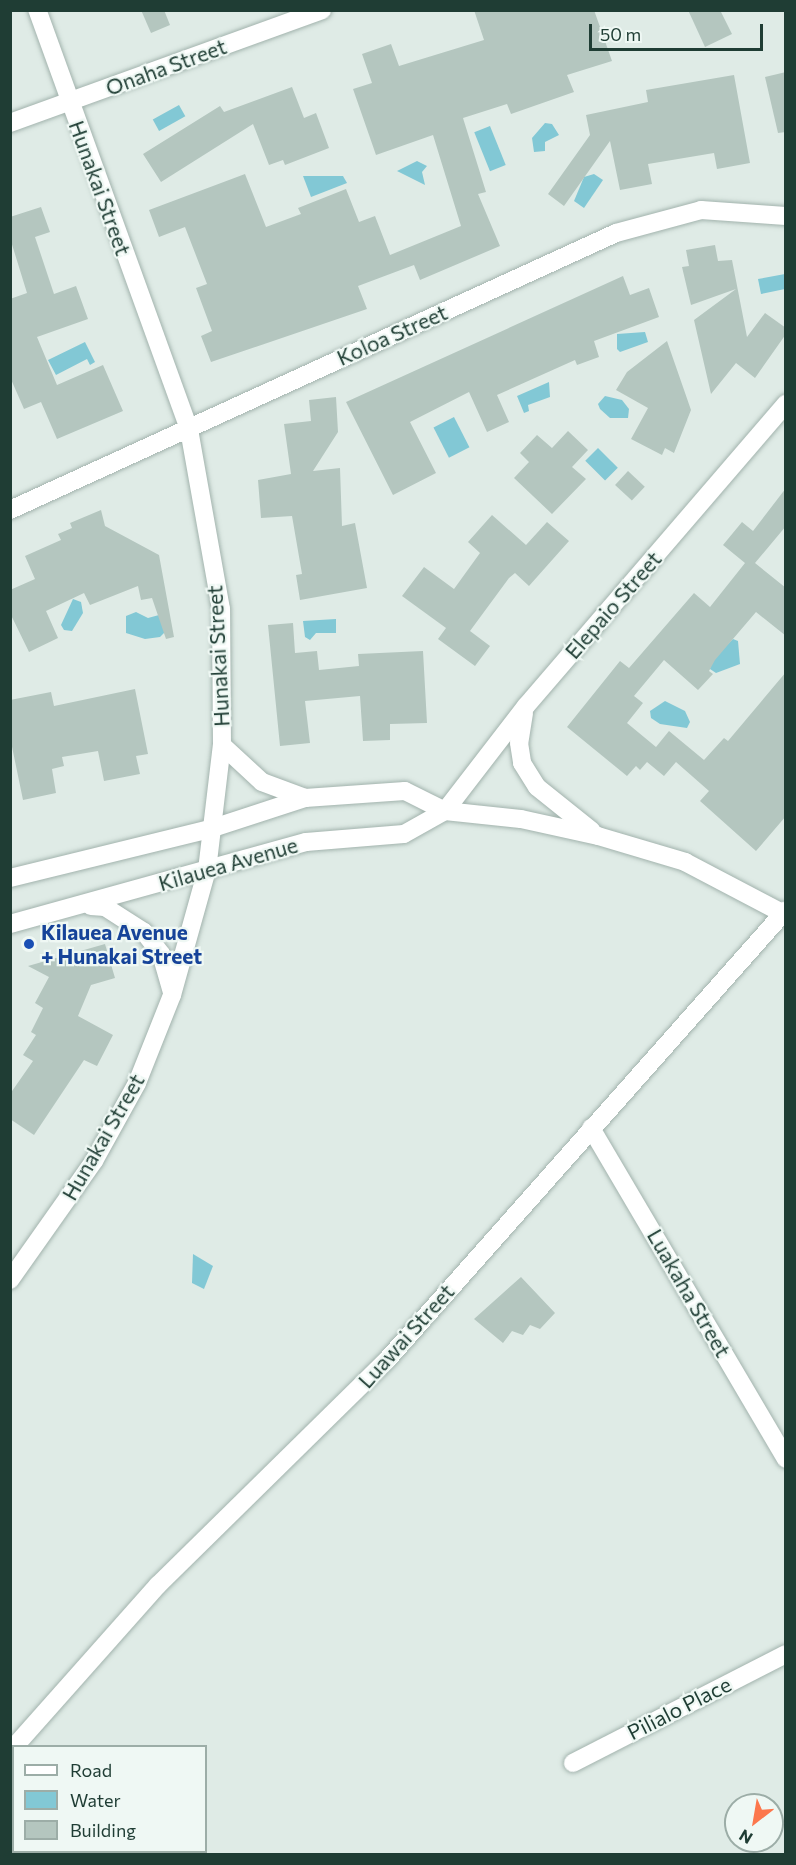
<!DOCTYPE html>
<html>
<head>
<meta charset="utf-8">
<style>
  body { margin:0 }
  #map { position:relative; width:796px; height:1865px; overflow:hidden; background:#dfebe6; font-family:Commissioner,sans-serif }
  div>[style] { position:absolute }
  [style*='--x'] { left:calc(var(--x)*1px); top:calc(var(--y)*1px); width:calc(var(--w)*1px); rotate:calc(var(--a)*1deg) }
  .water>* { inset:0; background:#82c8d5; transform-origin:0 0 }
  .building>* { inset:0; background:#b4c6bf; transform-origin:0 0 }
  .roads { filter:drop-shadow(0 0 2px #a2b3ad) drop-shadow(0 0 2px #a2b3ad) }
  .minor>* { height:18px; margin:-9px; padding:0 9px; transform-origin:9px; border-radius:9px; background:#fff }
  .dots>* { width:16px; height:16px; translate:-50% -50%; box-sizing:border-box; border:3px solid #eff8f4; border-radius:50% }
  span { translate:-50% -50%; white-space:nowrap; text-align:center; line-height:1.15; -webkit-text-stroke:4.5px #eff8f4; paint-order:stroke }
  .street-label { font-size:21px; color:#1f3d34 }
  .transit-label { font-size:21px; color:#164399; font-weight:700 }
  .left { translate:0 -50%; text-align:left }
  .frame { position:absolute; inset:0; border:12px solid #1f3d34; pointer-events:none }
  .legend { position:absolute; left:12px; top:1745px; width:195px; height:108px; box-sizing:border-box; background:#eff8f4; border:2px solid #9cada7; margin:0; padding:8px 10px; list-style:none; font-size:18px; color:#1f3d34 }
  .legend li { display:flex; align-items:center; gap:12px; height:30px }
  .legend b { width:30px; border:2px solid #9cada7 }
  .north { position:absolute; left:724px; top:1793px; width:60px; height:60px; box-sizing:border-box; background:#eff8f4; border:2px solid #9cada7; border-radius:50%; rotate:211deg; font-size:16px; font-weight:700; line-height:24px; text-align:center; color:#1f3d34 }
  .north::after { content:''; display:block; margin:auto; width:21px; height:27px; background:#fc774c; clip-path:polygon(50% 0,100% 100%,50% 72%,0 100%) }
  .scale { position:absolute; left:589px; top:24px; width:174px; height:27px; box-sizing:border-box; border:3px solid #1f3d34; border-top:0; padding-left:8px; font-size:18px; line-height:21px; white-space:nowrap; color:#1f3d34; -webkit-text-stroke:4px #eff8f4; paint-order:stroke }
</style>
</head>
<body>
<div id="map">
  <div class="water">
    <div style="left:179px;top:105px;width:13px;height:30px;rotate:61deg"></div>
    <div style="clip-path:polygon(545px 123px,552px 124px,559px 135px,545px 142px,545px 151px,534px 152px,532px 138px)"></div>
    <div style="left:490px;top:126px;width:42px;height:17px;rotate:68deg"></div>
    <div style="clip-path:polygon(417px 161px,427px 166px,422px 172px,425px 185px,397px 171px)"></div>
    <div style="clip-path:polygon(594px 174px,603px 180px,584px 208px,574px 201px,584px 177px)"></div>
    <div style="clip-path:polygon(303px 176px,343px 176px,347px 183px,311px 197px)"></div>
    <div style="clip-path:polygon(785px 274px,785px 289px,761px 294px,758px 279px)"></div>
    <div style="clip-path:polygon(645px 332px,648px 342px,620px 352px,617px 349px,617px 334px)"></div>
    <div style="clip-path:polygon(85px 342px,95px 362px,90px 365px,87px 359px,56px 375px,48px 360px)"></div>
    <div style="clip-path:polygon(549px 382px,550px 397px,528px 405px,529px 411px,524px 413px,517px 396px)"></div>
    <div style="clip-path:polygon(605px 396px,622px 400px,629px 409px,628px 418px,610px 418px,600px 409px,598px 404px)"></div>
    <div style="left:454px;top:417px;width:34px;height:23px;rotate:63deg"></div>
    <div style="left:598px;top:448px;width:28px;height:18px;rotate:45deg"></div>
    <div style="clip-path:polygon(73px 599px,81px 602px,83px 613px,72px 631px,64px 630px,61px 625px)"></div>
    <div style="clip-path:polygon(136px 612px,148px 618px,159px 615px,168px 629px,160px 637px,145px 639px,126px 633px,126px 616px)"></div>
    <div style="clip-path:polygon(336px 619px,336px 633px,316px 633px,310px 640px,305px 637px,303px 621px)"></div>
    <div style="clip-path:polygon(733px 639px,738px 641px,740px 664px,716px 673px,710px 669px,711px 661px)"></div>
    <div style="clip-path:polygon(665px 701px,685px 711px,690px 722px,687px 728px,660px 724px,651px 718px,650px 711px)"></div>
    <div style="clip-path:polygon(193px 1254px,213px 1266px,204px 1289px,192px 1283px)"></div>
  </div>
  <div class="building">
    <div style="clip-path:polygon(141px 10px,164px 10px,170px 25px,151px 33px)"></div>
    <div style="clip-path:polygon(474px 10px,594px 10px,612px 61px,567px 75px,574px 92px,511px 114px,507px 104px,463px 118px,486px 192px,478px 194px,500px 246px,420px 280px,414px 265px,358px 286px,367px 309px,211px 362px,201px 336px,212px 331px,196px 288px,207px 284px,185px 227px,159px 237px,149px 210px,245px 174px,266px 227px,301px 214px,298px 208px,346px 189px,359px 222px,375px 216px,390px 255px,461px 226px,433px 135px,376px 155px,353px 89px,372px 83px,362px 54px,391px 44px,399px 66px,484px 40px)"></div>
    <div style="clip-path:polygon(688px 10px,720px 10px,732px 34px,705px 47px)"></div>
    <div style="clip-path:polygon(786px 72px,786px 132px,778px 133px,765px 77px)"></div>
    <div style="clip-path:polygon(734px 75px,750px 163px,717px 169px,714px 153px,648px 164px,652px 184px,620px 190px,610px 141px,564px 206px,548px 194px,590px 135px,586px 115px,648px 102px,646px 90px)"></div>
    <div style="clip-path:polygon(292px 87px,304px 118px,316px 113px,329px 148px,285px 165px,283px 160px,269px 165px,253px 124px,161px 182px,143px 154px,220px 106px,224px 112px)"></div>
    <div style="clip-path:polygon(41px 207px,50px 232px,35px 237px,54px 294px,76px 286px,88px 319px,37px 337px,57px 385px,103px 365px,123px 411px,57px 439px,41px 402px,24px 409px,10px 377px,10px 299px,27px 293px,10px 238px,10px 217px)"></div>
    <div style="clip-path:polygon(715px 245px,718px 261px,732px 260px,747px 337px,765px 313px,786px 328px,786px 334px,755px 378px,736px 363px,711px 394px,694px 320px,736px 289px,691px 305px,682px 267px,689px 266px,686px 250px)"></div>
    <div style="clip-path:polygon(623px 276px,630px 295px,649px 288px,659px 317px,594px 341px,599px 357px,577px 365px,575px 360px,497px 395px,509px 422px,487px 432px,469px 392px,410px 422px,436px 473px,393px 495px,346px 402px)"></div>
    <div style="clip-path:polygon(667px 341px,691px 410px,674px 453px,665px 448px,662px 455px,631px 439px,648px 408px,616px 390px,627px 372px)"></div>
    <div style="clip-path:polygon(336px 397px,338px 432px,313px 471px,340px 468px,342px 526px,355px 523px,367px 588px,300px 600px,296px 575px,302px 574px,292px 516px,261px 518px,258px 480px,291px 474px,284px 424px,311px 421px,309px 400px)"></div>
    <div style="clip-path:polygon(568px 431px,588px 450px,572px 467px,586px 479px,552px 514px,514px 478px,529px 462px,520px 453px,537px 435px,552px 448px)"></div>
    <div style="left:628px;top:471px;width:23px;height:19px;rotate:43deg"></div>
    <div style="clip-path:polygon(786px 488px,786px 526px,755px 563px,786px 588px,786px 636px,756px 612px,715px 660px,709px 671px,713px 674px,698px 690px,664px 660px,634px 696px,643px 703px,627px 723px,656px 747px,669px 731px,704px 760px,724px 738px,728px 741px,786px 672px,786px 816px,756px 851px,700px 801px,709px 791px,676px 762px,664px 776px,647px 762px,640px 770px,636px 766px,627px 776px,567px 727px,620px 661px,629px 668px,694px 593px,710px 607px,745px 563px,723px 545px,742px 522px,753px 531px)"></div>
    <div style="clip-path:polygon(101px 510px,105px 526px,159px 555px,174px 637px,166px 639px,152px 598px,141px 600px,138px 586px,90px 605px,84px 593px,46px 611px,58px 638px,29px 652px,10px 613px,10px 590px,35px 579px,25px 556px,61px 540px,58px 534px,72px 528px,70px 523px)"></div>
    <div style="clip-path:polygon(492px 515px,526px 545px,547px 522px,569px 541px,529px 586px,515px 573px,509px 578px,470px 631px,490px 646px,475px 666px,438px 639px,446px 628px,402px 596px,424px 567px,454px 589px,480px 553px,468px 542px)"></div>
    <div style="clip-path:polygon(293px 623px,295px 653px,317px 651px,319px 670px,359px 666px,358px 654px,423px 651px,427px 723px,390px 724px,390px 740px,363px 741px,360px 696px,305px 701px,310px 743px,280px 746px,268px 625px)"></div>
    <div style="clip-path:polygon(135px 689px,148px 754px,136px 756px,140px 774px,104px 781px,98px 751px,62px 757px,64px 766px,52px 769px,56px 793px,23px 800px,10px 737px,10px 700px,51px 692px,54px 706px)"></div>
    <div style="clip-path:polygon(105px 944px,115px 978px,91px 985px,78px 1016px,113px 1035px,97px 1066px,84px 1060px,34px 1135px,10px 1119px,10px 1094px,33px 1061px,23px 1055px,36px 1035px,31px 1032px,43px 1008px,35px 1003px,49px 977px,28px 966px)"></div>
    <div style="clip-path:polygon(521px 1277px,555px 1313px,540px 1329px,530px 1325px,523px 1335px,512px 1331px,503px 1343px,474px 1319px)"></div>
  </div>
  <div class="roads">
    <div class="minor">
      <div style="--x:10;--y:123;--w:332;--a:-19.9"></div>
      <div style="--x:10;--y:510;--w:666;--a:-24.56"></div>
      <div style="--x:616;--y:233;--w:88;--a:-15.1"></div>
      <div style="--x:701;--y:210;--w:85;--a:4"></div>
      <div style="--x:524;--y:713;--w:30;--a:99"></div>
      <div style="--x:519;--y:743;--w:20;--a:81"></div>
      <div style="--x:522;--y:763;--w:28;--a:58"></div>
      <div style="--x:537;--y:787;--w:70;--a:38.7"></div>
      <div style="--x:222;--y:745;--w:54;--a:42.8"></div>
      <div style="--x:262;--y:782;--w:46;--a:20.4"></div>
      <div style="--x:10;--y:878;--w:209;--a:-13.8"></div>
      <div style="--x:213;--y:828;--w:97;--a:-18.1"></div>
      <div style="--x:305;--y:798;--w:100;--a:-4"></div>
      <div style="--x:405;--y:791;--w:45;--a:26.6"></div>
      <div style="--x:445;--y:811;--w:76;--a:6"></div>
      <div style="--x:521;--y:819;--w:79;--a:12.4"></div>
      <div style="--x:598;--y:836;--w:91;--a:16.6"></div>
      <div style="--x:685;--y:862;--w:114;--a:27.7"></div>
      <div style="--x:91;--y:906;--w:14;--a:4"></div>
      <div style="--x:105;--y:907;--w:46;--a:32.7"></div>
      <div style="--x:144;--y:932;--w:28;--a:52"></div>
      <div style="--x:161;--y:954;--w:40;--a:74"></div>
      <div style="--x:10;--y:924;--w:307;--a:-15.5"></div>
      <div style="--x:306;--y:842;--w:98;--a:-4.7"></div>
      <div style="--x:404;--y:834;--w:47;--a:-29.3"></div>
      <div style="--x:445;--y:811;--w:133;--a:-52.4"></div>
      <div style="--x:526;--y:706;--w:399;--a:-49.3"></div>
      <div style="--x:591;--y:1128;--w:384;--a:59.5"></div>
      <div style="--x:10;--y:1280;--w:146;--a:-54.8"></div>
      <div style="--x:94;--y:1161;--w:89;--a:-61.1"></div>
      <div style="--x:137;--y:1083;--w:95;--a:-68.3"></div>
      <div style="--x:172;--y:995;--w:130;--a:-74.4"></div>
      <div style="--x:207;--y:870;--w:126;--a:-83.2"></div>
      <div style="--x:222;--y:745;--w:136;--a:-90.4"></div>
      <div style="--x:221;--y:609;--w:183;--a:-100.1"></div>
      <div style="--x:189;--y:429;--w:446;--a:-109.9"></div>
      <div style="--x:15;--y:1746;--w:215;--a:-48.4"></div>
      <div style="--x:158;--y:1585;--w:321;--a:-44.5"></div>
      <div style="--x:387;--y:1360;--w:601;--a:-48.44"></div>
      <div style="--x:573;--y:1763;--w:239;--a:-27.1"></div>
    </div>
  </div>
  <div class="dots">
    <div style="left:29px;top:944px;background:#1a4fb4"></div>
  </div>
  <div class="street-label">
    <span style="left:166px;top:67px;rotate:-20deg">Onaha Street</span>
    <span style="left:100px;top:188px;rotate:70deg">Hunakai Street</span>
    <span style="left:392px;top:335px;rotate:-24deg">Koloa Street</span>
    <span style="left:613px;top:605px;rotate:-49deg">Elepaio Street</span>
    <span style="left:218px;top:656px;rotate:-93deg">Hunakai Street</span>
    <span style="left:228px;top:864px;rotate:-16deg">Kilauea Avenue</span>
    <span style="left:103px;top:1137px;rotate:-60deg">Hunakai Street</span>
    <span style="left:689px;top:1293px;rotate:60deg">Luakaha Street</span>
    <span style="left:406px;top:1336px;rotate:-48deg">Luawai Street</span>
    <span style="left:679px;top:1708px;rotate:-27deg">Pilialo Place</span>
  </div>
  <div class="transit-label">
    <span class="left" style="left:41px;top:944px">Kilauea Avenue<br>+ Hunakai Street</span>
  </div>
  <div class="frame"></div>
  <ul class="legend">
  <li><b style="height:8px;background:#fff"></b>Road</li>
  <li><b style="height:16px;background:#82c8d5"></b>Water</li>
  <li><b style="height:16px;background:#b4c6bf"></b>Building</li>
  </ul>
  <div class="north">N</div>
  <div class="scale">50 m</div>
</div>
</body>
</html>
